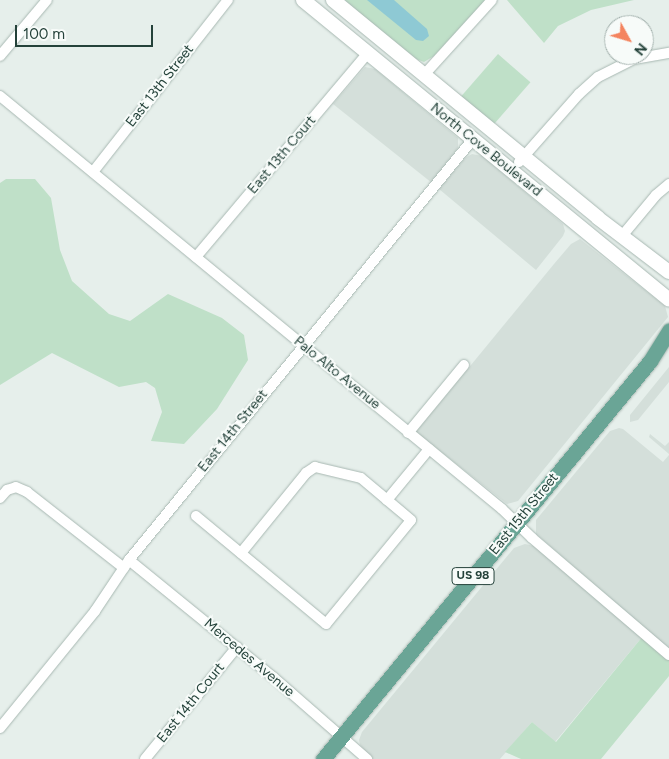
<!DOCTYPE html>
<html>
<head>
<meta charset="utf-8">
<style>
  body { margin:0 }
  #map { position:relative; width:669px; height:759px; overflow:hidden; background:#e6efeb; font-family:Figtree,sans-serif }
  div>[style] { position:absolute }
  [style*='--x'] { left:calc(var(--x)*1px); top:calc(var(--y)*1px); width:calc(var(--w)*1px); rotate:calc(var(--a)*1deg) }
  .built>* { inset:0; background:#d4dfda }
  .green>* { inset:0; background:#bfe0c8; transform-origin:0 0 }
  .water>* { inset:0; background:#8ec9d4 }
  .roads { filter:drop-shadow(0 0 1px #a8b8b2) drop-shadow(0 0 1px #a8b8b2) }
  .minor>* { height:10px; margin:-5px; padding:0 5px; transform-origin:5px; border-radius:5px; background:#fff }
  .secondary>* { height:14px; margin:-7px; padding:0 7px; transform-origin:7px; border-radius:7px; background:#fff }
  .primary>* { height:15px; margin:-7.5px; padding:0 7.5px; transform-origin:7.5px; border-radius:7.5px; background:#6aa596 }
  span { translate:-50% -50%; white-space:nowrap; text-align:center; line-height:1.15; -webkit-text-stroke:4px #f7fbf9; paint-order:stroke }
  .shield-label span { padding:1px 4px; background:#f7fbf9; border:1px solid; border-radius:4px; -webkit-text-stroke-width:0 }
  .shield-label { font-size:12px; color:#24423a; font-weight:700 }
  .street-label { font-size:14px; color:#24423a }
  .north { position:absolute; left:604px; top:15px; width:50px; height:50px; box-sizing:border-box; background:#f7fbf9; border:1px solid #a3b1ad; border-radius:50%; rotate:129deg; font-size:14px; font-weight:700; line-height:20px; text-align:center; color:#24423a }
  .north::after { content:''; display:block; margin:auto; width:18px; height:22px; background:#f4845f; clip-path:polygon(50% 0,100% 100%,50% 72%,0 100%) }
  .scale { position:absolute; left:15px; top:25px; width:138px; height:22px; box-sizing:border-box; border:2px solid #24423a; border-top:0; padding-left:6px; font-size:15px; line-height:18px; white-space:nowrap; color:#24423a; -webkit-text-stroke:4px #f7fbf9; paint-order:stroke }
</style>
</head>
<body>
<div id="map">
  <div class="built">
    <div style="clip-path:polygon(365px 67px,375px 69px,458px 138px,458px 148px,432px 183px,333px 104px)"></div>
    <div style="clip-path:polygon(472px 154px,482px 156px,563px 224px,565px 231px,563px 236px,536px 270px,439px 189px,465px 158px)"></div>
    <div style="clip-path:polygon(580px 239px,665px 306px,668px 317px,518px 501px,507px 504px,416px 432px,554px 264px,571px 244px)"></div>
    <div style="clip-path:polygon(669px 367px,669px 382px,638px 420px,630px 422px,630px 415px)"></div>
    <div style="clip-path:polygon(619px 428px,623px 429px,663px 462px,669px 455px,669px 649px,536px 534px,536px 520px,610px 431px)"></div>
    <div style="clip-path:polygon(650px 434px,665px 446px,669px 442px,669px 454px,649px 437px)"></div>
    <div style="clip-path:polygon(525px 544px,534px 546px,643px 636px,555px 742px,532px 722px,500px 759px,372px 759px,360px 745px,359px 740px,362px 732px,514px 548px)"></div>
  </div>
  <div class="green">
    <div style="clip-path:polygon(344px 0,486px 0,434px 56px,424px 62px,416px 59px)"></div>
    <div style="clip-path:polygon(507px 0,634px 0,591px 10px,558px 26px,544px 43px)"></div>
    <div style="left:498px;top:54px;width:43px;height:56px;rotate:41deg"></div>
    <div style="clip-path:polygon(6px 179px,35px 179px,51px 198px,60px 250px,72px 281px,109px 314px,130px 321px,168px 294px,222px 318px,244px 335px,248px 360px,217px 409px,184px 444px,151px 441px,162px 412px,155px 388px,146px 382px,119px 387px,52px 353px,0 385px,0 183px)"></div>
    <div style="clip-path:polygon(643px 636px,669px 660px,669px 676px,601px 759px,521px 759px,505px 752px,532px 722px,556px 742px)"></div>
  </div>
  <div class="water">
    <div style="clip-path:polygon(367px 0,394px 0,427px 29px,429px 36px,423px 41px,416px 40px)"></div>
  </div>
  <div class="roads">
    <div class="minor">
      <div style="--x:0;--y:56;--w:73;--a:-50"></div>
      <div style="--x:424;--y:75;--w:101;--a:-47.8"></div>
      <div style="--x:0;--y:96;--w:650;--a:39.44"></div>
      <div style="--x:502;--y:509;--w:42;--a:44"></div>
      <div style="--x:532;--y:538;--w:180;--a:40.5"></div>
      <div style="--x:519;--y:162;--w:91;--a:-48.6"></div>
      <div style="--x:579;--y:94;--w:25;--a:-42"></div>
      <div style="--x:598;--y:77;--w:40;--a:-26.6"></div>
      <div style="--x:634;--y:59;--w:36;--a:-10"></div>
      <div style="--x:93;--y:172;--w:219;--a:-51.9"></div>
      <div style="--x:622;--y:236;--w:53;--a:-50.3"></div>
      <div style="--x:656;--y:195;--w:17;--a:-40"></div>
      <div style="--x:196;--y:257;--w:267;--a:-49.9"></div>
      <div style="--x:408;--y:433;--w:88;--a:-50.5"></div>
      <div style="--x:0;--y:498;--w:11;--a:-49"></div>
      <div style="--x:7;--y:490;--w:9;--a:-18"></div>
      <div style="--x:16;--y:487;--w:12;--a:24"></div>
      <div style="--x:27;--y:492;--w:123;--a:38.1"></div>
      <div style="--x:196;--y:516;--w:169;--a:39.7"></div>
      <div style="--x:326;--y:624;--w:134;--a:-50.7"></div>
      <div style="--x:411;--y:520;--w:31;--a:-140"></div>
      <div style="--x:387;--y:500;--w:66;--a:-50.5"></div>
      <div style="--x:241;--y:553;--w:103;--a:-50.9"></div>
      <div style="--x:306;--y:473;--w:11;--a:-34"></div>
      <div style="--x:315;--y:467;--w:47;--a:13.4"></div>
      <div style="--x:361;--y:478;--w:34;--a:40"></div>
      <div style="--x:129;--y:560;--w:186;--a:39.1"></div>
      <div style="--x:273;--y:677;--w:125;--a:41.1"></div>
      <div style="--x:0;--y:728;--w:151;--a:-50.9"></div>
      <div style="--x:95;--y:611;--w:61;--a:-56.3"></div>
      <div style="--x:129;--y:560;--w:544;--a:-50.75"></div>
      <div style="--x:145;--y:759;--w:145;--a:-50.6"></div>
    </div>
    <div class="secondary">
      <div style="--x:303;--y:0;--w:473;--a:39.3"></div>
      <div style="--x:333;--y:0;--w:343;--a:39.4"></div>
      <div style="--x:598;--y:218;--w:89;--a:37.3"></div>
    </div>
    <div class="primary">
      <div style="--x:323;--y:759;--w:515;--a:-50.59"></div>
      <div style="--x:650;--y:361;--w:36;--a:-58"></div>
    </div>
  </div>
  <div class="shield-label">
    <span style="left:473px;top:576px">US 98</span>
  </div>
  <div class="street-label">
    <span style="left:160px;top:86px;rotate:-52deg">East 13th Street</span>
    <span style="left:486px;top:150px;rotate:39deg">North Cove Boulevard</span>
    <span style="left:282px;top:155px;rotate:-50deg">East 13th Court</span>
    <span style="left:337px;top:373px;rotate:39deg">Palo Alto Avenue</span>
    <span style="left:233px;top:431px;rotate:-51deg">East 14th Street</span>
    <span style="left:524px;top:514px;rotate:-51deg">East 15th Street</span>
    <span style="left:249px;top:658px;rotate:40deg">Mercedes Avenue</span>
    <span style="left:191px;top:703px;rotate:-51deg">East 14th Court</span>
  </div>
  <div class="north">N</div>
  <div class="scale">100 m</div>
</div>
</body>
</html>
